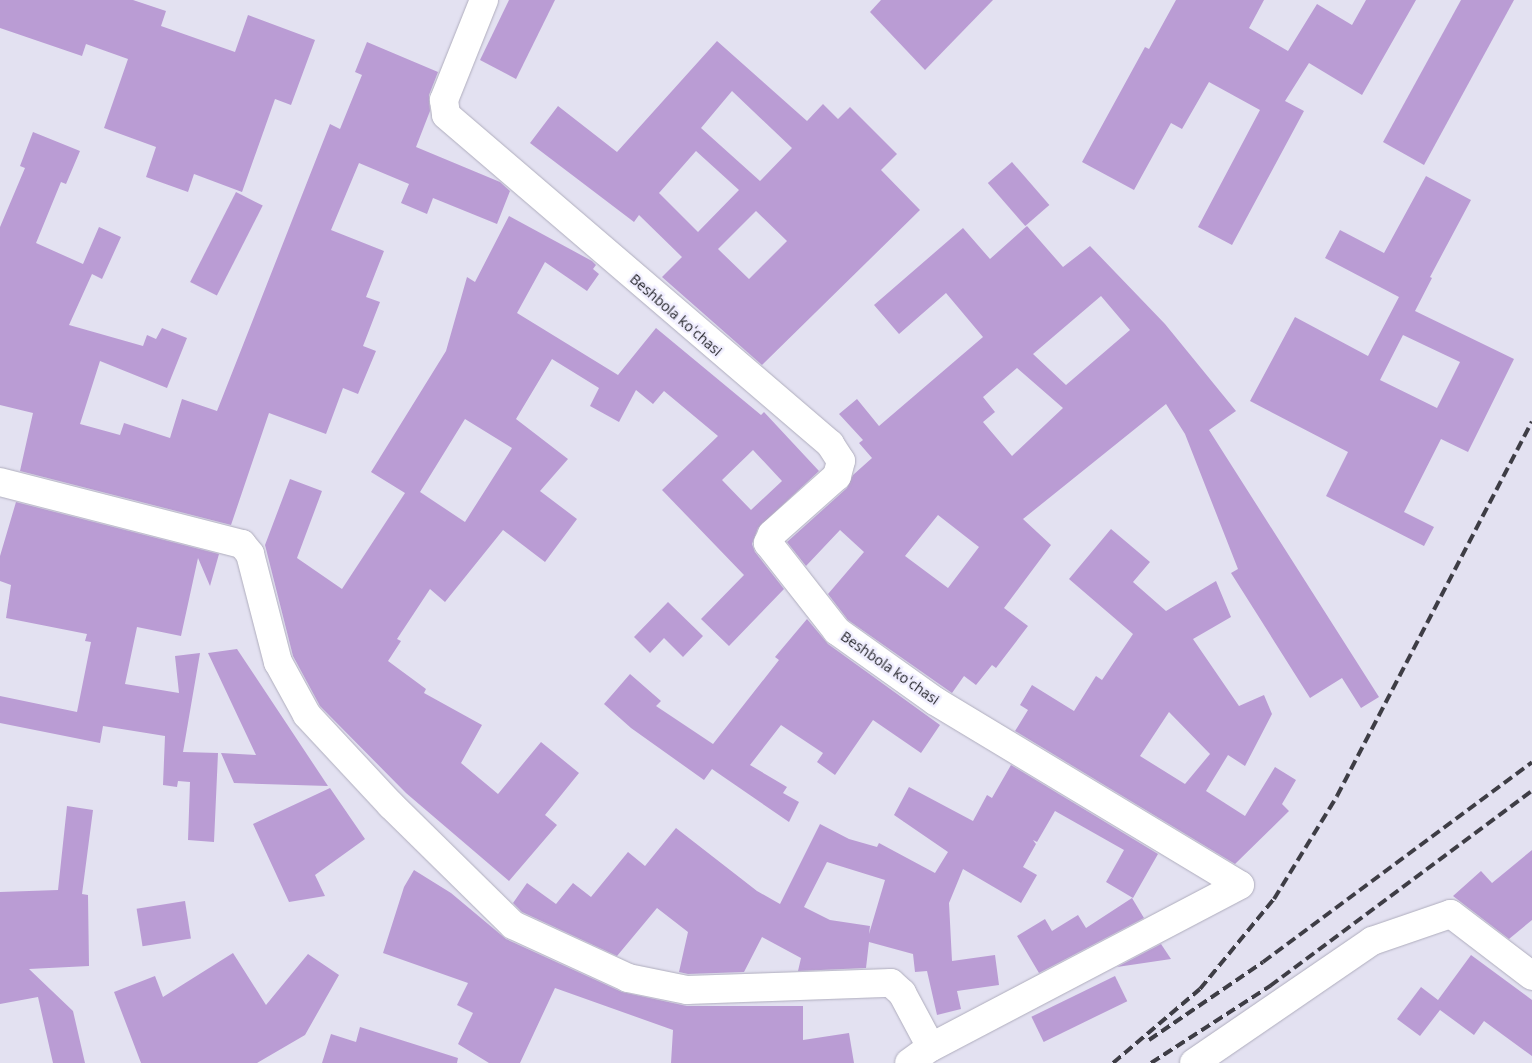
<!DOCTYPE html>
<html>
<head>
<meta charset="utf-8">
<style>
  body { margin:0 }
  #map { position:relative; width:1532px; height:1063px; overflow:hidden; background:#e3e1f1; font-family:"Open Sans",sans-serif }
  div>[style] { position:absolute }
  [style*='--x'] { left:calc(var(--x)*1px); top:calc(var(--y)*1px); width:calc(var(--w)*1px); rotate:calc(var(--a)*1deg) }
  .building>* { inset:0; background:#ba9cd4; transform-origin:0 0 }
  .roads { filter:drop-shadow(0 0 1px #afadbd) drop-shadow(0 0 1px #afadbd) }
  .minor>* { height:28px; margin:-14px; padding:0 14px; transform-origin:14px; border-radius:14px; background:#fff }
  .rail>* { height:4px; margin-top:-2px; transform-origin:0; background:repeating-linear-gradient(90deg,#3e3d45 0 10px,transparent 0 15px) }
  span { translate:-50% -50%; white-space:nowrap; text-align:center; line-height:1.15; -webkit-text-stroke:5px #f0eeff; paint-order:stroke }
  .street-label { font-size:14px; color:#232329 }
</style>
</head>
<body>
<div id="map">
  <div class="building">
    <div style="clip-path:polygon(0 0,133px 0,166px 11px,161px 26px,235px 52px,248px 15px,315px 40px,291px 105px,275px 99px,242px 192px,194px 174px,188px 192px,146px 177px,156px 147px,104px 128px,128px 59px,86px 44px,82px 56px,0 28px)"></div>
    <div style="clip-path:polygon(509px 0,555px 0,516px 79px,480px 60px)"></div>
    <div style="clip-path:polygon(881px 0,993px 0,925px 70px,870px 12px)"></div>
    <div style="clip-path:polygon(1176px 0,1264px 0,1249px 28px,1288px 51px,1317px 4px,1352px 25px,1366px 0,1416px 0,1362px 95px,1309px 63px,1285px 101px,1304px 111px,1232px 245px,1198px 227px,1260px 110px,1209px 82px,1182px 129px,1171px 123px,1134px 190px,1082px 162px,1145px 47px,1149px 49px)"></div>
    <div style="clip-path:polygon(1461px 0,1514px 0,1424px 165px,1383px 142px)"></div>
    <div style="clip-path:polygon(evenodd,717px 41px,807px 121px,823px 104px,838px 119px,850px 107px,897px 154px,881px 170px,920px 210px,762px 365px,662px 277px,682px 257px,639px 215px,634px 222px,530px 143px,558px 106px,617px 152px,717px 41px,732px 91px,792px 148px,760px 181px,701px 128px,732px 91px,717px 41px,696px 151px,739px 190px,698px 232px,659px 193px,696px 151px,717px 41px,756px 211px,787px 241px,749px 279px,718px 249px,756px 211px)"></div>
    <div style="clip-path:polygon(367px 42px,438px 72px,429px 95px,430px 111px,416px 147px,500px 182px,510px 191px,497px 224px,433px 198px,427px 214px,401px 203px,409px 184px,359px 163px,331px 230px,384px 251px,366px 297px,380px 302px,363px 346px,376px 351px,358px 394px,343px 388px,326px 434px,269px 413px,231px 525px,20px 471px,33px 413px,0 405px,0 227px,25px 168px,20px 166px,33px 132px,80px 151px,66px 184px,61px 182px,36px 243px,83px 264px,99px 227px,121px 237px,102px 279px,92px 274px,69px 325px,143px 346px,147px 335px,156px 339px,162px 328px,187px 338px,167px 388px,100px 361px,80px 424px,120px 435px,124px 423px,170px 438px,182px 399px,217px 411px,330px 124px,340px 129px,362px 75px,355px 72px)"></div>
    <div style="left:1012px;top:162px;width:57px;height:32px;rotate:49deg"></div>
    <div style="clip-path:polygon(evenodd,1426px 176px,1471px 200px,1430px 277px,1432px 278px,1415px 311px,1514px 359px,1468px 452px,1441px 439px,1404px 512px,1434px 527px,1424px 546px,1326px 496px,1348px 452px,1250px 401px,1295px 317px,1368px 356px,1399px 297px,1325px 258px,1340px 230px,1384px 253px,1426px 176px,1403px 335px,1460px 362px,1437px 408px,1380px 380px,1403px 335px)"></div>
    <div style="left:236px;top:192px;width:30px;height:101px;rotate:27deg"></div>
    <div style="clip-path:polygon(evenodd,509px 216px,592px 261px,596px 265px,593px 269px,599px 274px,587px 291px,545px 262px,517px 313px,618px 375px,656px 328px,761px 415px,764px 412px,819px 471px,758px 528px,752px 544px,755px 552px,784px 589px,729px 646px,701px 619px,744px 575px,662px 490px,718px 436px,664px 391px,653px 404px,636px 390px,619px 422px,590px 406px,599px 388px,552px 359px,516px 419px,568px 459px,540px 491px,577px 519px,545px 562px,503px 530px,445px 602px,430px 589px,397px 639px,401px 641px,388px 661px,426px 689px,424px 693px,482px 725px,461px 763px,498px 794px,541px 742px,579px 773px,545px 815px,557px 825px,509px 881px,406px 793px,320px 706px,293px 656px,265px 545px,290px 479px,322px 491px,297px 558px,342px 589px,405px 493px,371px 472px,446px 351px,467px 277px,475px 282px,509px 216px,465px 419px,512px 448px,465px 522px,420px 492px,465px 419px,509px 216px,753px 450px,782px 481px,751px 510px,722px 480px,753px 450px)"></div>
    <div style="clip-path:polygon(evenodd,1027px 226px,1063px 267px,1090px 246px,1165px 324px,1236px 411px,1209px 430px,1379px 697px,1361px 708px,1342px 678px,1310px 698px,1231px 573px,1238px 569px,1185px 434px,1166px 404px,1023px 519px,1051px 545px,1004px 608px,1028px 626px,996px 668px,992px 665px,976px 685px,964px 676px,952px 693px,848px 620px,828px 594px,864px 552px,840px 530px,806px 566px,787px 542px,847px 488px,853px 475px,872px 458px,859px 443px,863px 440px,839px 414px,857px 399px,879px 426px,983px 337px,946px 293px,899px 334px,874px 305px,963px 228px,990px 259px,1027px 226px,1101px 296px,1130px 330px,1066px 385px,1033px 354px,1101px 296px,1027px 226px,1017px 368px,1063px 408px,1012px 456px,983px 422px,995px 412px,983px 397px,1017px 368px,1027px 226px,938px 515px,979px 547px,948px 588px,905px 556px,938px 515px)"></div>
    <div style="clip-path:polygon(16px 502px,219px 554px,210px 586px,198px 558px,181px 636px,137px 627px,125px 684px,179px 693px,175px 656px,200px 653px,183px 752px,218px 753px,214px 842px,188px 840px,190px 782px,178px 781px,177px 787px,163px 785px,165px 736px,103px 726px,100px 743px,0 723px,0 696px,77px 712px,91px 642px,85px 641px,87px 634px,6px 618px,11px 585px,0 581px,0 556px)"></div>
    <div style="clip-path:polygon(evenodd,1111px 529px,1150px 562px,1133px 582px,1166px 611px,1216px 581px,1231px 617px,1193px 639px,1239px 706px,1264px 695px,1272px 714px,1245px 766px,1228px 755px,1206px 791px,1245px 816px,1275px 767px,1296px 780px,1282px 804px,1289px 811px,1235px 864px,1015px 731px,1028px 710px,1020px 705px,1032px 685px,1074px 711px,1096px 676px,1102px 680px,1133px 634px,1069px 579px,1111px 529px,1169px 712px,1210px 754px,1185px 784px,1140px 756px,1169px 712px)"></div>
    <div style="clip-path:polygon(668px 602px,703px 636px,683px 657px,664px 638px,650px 653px,634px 637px)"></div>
    <div style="clip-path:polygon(807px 619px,828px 644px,940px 725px,921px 753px,873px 720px,835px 775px,817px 762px,823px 753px,781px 725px,750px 765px,787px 787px,783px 793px,799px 802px,789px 822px,712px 769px,704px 780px,631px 728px,604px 704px,630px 674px,661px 701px,656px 706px,713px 744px,779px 660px,775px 657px)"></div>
    <div style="clip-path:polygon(237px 649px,328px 786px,234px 783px,221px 753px,256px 755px,208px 653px)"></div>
    <div style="clip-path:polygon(evenodd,1011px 765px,1158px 854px,1133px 898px,1106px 882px,1124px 850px,1055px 811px,1037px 842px,1033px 840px,1036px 844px,1023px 867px,1037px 875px,1021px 903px,963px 869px,949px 903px,952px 961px,995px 955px,999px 985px,957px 991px,961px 1009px,937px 1015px,927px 971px,915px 972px,913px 954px,869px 942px,866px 968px,798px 971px,801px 958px,762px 937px,744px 972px,688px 974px,679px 972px,688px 932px,657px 908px,617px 956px,522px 912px,513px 903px,527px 883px,556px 904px,573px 883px,591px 897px,628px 852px,645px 866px,676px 828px,757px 891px,780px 904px,820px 824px,849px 839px,877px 847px,879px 843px,935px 873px,948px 852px,894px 815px,909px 787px,973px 821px,987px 795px,992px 798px,1011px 765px,827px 862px,885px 880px,869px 934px,870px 926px,830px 920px,804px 907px,827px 862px)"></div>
    <div style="clip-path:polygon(330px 788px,365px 839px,315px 875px,325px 896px,289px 902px,253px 824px)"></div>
    <div style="clip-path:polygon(67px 806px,93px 810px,82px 894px,88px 895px,89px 966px,29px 969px,73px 1011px,85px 1063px,53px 1063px,38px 997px,0 1004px,0 892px,58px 890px)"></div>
    <div style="clip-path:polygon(1532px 850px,1532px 920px,1509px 939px,1453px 896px,1481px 871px,1492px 883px)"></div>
    <div style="clip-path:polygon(414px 870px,451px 893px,506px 939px,622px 992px,687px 1006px,803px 1006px,803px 1040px,849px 1033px,854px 1063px,671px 1063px,673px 1030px,555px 988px,520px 1063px,489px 1063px,458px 1044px,473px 1013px,457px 1005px,468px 983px,383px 953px,404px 887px)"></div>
    <div style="clip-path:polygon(1132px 898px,1144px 918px,1039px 973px,1017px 936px,1045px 919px,1052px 931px,1078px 915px,1086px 928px)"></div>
    <div style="left:185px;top:901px;width:38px;height:49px;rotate:81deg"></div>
    <div style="clip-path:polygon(1161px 944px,1171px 959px,1117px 967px)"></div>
    <div style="clip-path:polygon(233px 953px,266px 1005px,308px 954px,339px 975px,305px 1035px,257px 1063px,141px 1063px,114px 992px,155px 976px,163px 997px)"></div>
    <div style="clip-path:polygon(1471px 955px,1532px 1000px,1532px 1056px,1484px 1021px,1474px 1035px,1440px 1010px,1420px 1036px,1397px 1019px,1421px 987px,1438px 1000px)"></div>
    <div style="left:1115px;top:976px;width:28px;height:93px;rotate:64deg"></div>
    <div style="clip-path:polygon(360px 1027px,458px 1058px,457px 1063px,322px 1063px,331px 1034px,356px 1042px)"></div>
  </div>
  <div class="roads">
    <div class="minor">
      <div style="--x:484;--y:0;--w:108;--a:111.8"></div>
      <div style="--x:444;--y:100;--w:15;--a:82"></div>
      <div style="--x:446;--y:115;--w:506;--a:40.59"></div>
      <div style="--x:830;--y:444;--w:20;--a:57"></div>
      <div style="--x:841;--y:461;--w:16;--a:105"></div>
      <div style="--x:837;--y:476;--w:87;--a:138.3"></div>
      <div style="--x:772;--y:534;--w:10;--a:114"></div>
      <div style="--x:768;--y:543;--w:112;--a:51.9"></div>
      <div style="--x:837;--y:631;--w:120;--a:35.5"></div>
      <div style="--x:935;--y:701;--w:356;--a:31.1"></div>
      <div style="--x:1240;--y:885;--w:349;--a:152.3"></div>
      <div style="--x:931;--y:1047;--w:27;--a:144"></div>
      <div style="--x:0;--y:482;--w:250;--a:14.4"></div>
      <div style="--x:242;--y:544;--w:13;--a:51"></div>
      <div style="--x:250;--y:554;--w:112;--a:75.5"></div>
      <div style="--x:278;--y:662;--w:60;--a:61.3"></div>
      <div style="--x:307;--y:715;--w:123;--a:47"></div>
      <div style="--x:391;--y:805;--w:171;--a:44.5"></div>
      <div style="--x:513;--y:925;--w:127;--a:24.7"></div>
      <div style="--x:628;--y:978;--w:60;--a:11.5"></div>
      <div style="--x:687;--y:990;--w:204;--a:-2"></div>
      <div style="--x:891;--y:983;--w:15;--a:42"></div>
      <div style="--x:902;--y:993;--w:61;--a:61.8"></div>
      <div style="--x:1194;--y:1063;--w:216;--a:-34.4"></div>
      <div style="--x:1372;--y:941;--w:83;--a:-18.9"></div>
      <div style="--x:1451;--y:914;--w:102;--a:37.4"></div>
    </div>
  </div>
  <div class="rail">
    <div style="--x:1149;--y:1040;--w:138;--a:-34.4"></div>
    <div style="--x:1263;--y:962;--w:335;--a:-36.6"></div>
    <div style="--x:1113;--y:1063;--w:114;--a:-40.4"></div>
    <div style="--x:1200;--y:989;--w:117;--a:-50.6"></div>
    <div style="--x:1274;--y:899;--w:121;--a:-58.5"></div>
    <div style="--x:1337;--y:796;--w:422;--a:-62.5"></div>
    <div style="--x:1151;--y:1063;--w:142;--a:-32.9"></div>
    <div style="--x:1270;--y:986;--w:327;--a:-36.7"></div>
  </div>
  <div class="street-label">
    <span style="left:676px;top:315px;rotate:41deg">Beshbola koʻchasi</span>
    <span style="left:890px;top:668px;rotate:35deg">Beshbola koʻchasi</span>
  </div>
</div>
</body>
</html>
